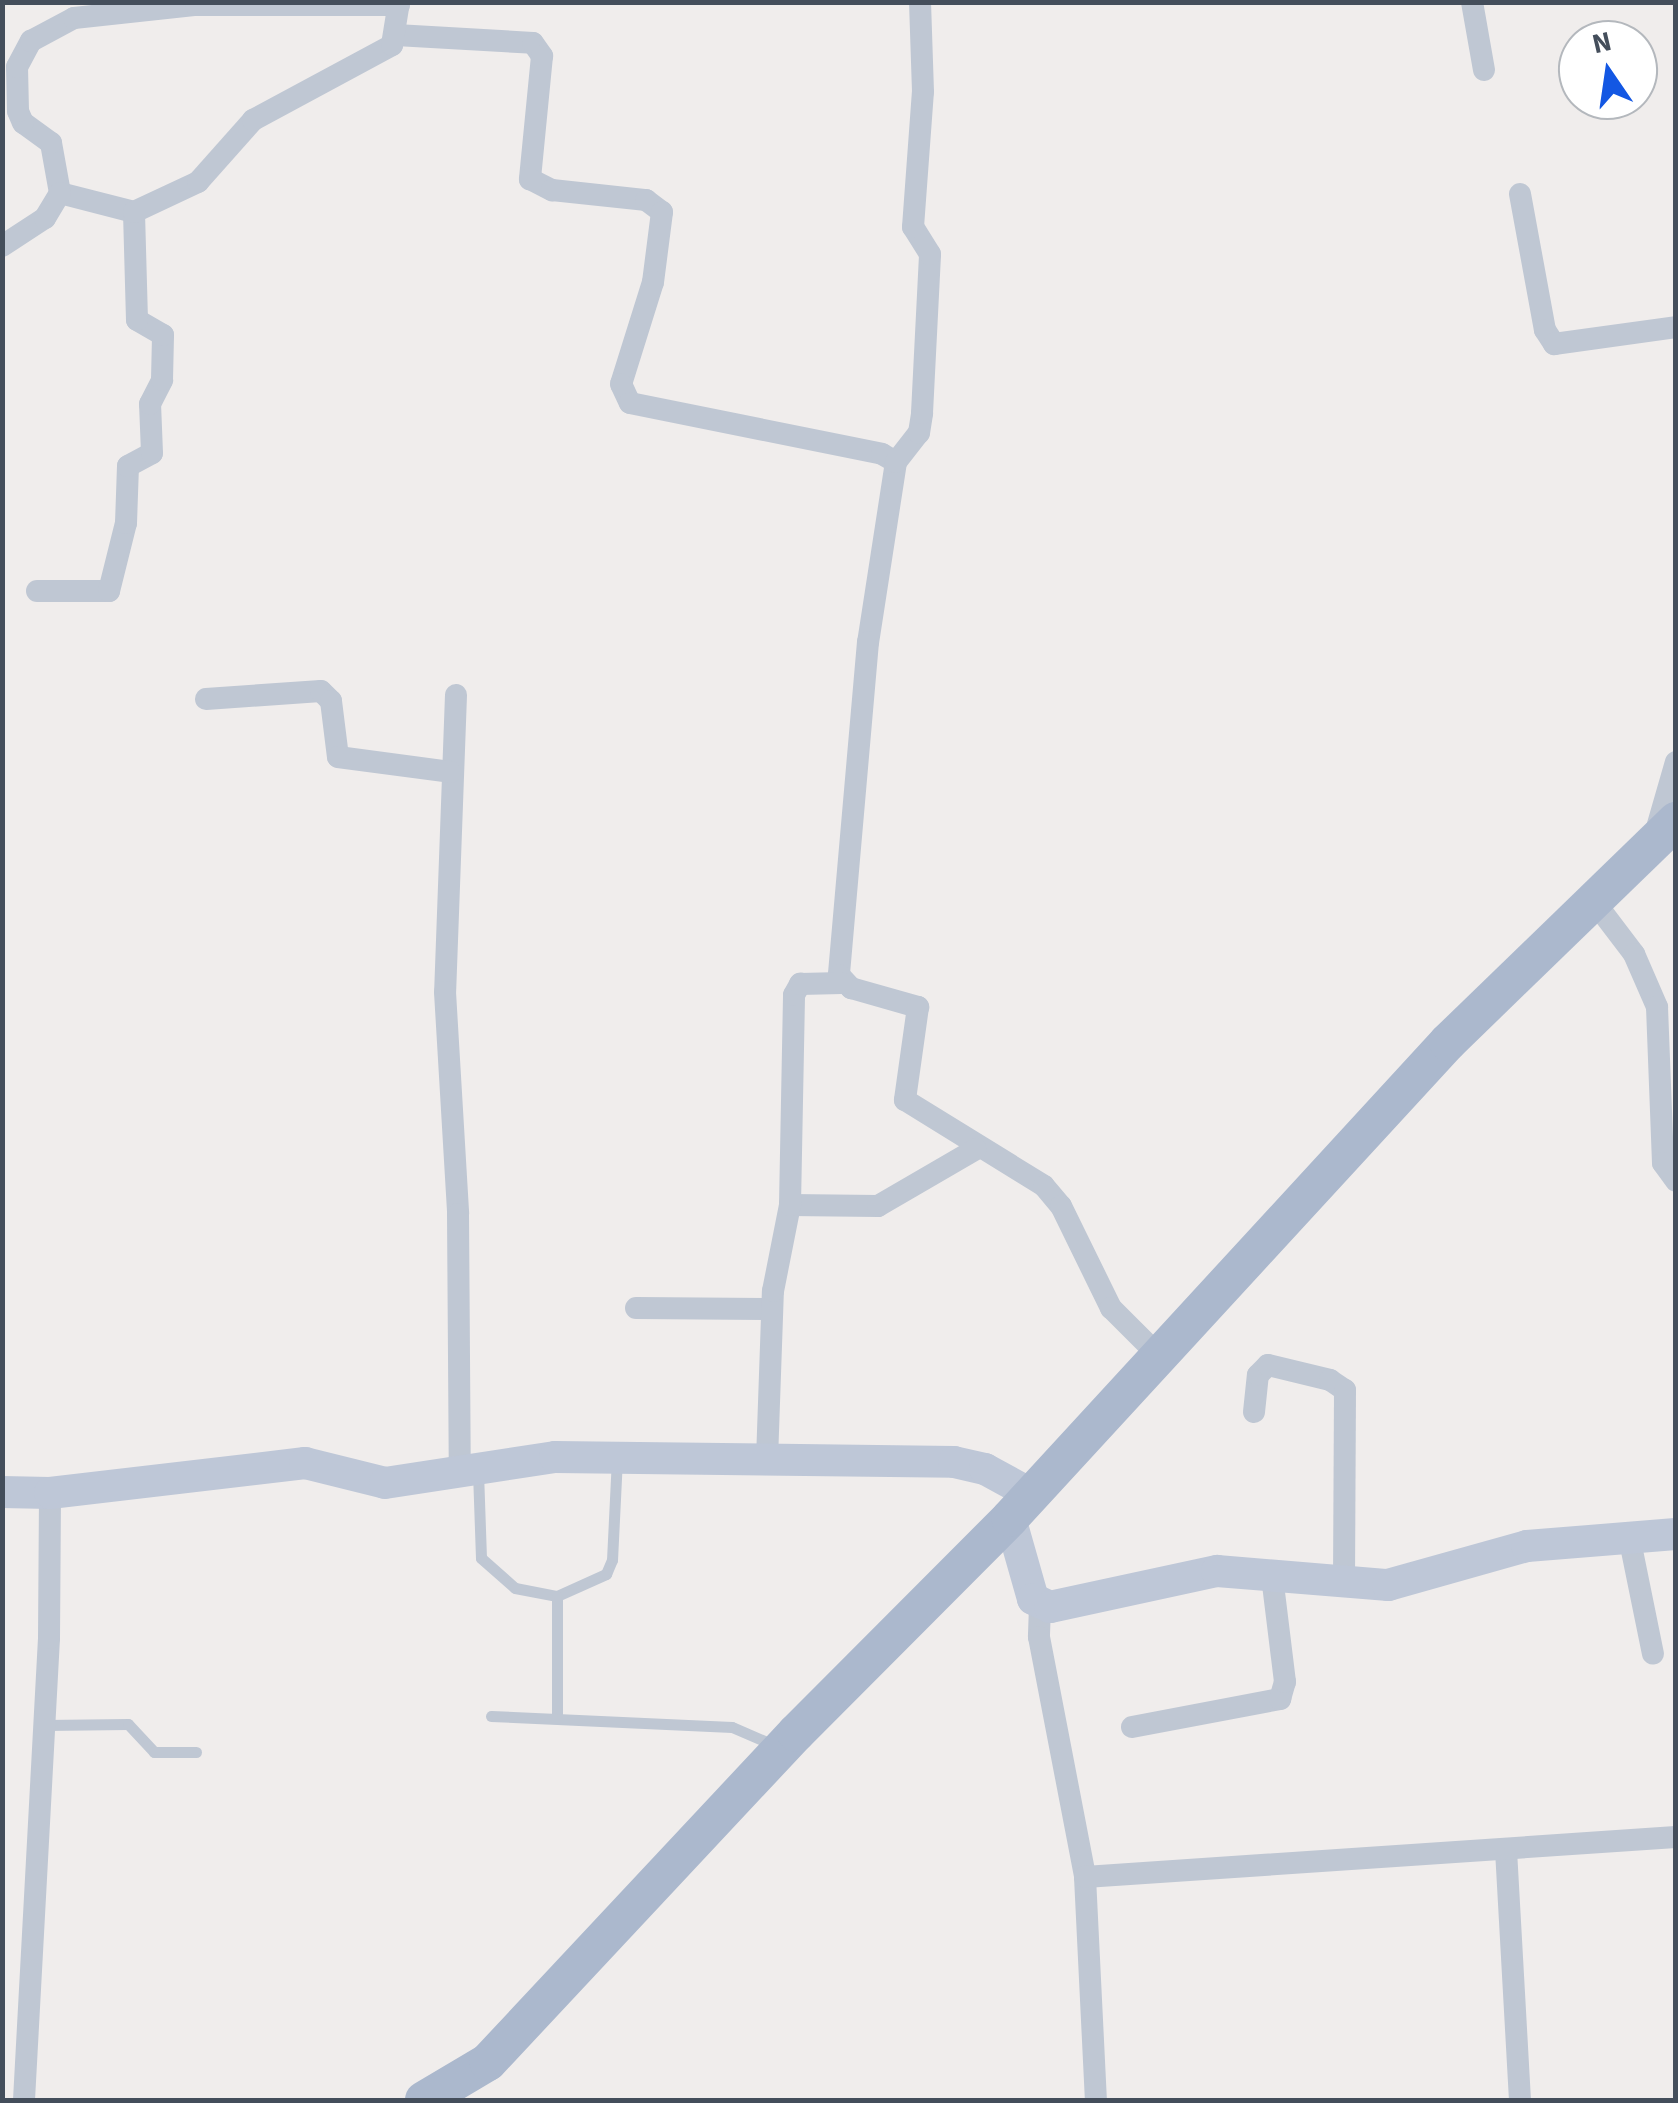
<!DOCTYPE html>
<html>
<head>
<meta charset="utf-8">
<style>
  body { margin:0 }
  #map { position:relative; width:1678px; height:2103px; overflow:hidden; background:#f0edec; font-family:"Source Sans 3",sans-serif }
  div>[style] { position:absolute }
  [style*='--x'] { left:calc(var(--x)*1px); top:calc(var(--y)*1px); width:calc(var(--w)*1px); rotate:calc(var(--a)*1deg) }
  .lane>* { height:11px; margin:-5.5px; padding:0 5.5px; transform-origin:5.5px; border-radius:5.5px; background:#bfc7d3 }
  .street>* { height:22px; margin:-11px; padding:0 11px; transform-origin:11px; border-radius:11px; background:#bfc7d3 }
  .secondary>* { height:32px; margin:-16px; padding:0 16px; transform-origin:16px; border-radius:16px; background:#bec7d7 }
  .primary>* { height:38px; margin:-19px; padding:0 19px; transform-origin:19px; border-radius:19px; background:#abb8cd }
  span { translate:-50% -50%; white-space:nowrap; text-align:center; line-height:1.15; -webkit-text-stroke:9px #fff; paint-order:stroke }
  .frame { position:absolute; inset:0; border:5px solid #444e5b; pointer-events:none }
  .north { position:absolute; left:1558px; top:20px; width:100px; height:100px; box-sizing:border-box; background:#fff; border:2px solid #b4b8bd; border-radius:50%; rotate:347deg; font-size:28px; font-weight:700; line-height:40px; text-align:center; color:#444e5b }
  .north::after { content:''; display:block; margin:auto; width:35px; height:45px; background:#1357e3; clip-path:polygon(50% 0,100% 100%,50% 72%,0 100%) }
</style>
</head>
<body>
<div id="map">
  <div class="lane">
    <div style="--x:478;--y:1472;--w:86;--a:88"></div>
    <div style="--x:481;--y:1558;--w:45;--a:41.4"></div>
    <div style="--x:515;--y:1588;--w:43;--a:10.8"></div>
    <div style="--x:557;--y:1596;--w:54;--a:-24.2"></div>
    <div style="--x:606;--y:1574;--w:15;--a:-67"></div>
    <div style="--x:612;--y:1560;--w:101;--a:-87.2"></div>
    <div style="--x:557;--y:1596;--w:122;--a:90"></div>
    <div style="--x:491;--y:1716;--w:241;--a:2.6"></div>
    <div style="--x:732;--y:1727;--w:48;--a:23.4"></div>
    <div style="--x:45;--y:1725;--w:83;--a:-0.7"></div>
    <div style="--x:128;--y:1724;--w:38;--a:47"></div>
    <div style="--x:154;--y:1752;--w:42;--a:0"></div>
  </div>
  <div class="street">
    <div style="--x:1472;--y:2;--w:69;--a:80"></div>
    <div style="--x:396;--y:35;--w:137;--a:3.3"></div>
    <div style="--x:533;--y:43;--w:16;--a:55"></div>
    <div style="--x:542;--y:56;--w:124;--a:95.6"></div>
    <div style="--x:530;--y:179;--w:25;--a:27"></div>
    <div style="--x:552;--y:190;--w:95;--a:6.1"></div>
    <div style="--x:646;--y:200;--w:20;--a:37"></div>
    <div style="--x:662;--y:212;--w:71;--a:97.3"></div>
    <div style="--x:653;--y:282;--w:107;--a:107.4"></div>
    <div style="--x:621;--y:384;--w:21;--a:65"></div>
    <div style="--x:630;--y:403;--w:257;--a:11.4"></div>
    <div style="--x:882;--y:454;--w:16;--a:30"></div>
    <div style="--x:896;--y:462;--w:182;--a:98.8"></div>
    <div style="--x:868;--y:642;--w:334;--a:95"></div>
    <div style="--x:839;--y:975;--w:18;--a:47"></div>
    <div style="--x:851;--y:988;--w:70;--a:15.8"></div>
    <div style="--x:918;--y:1007;--w:94;--a:98"></div>
    <div style="--x:905;--y:1100;--w:163;--a:31.7"></div>
    <div style="--x:1044;--y:1186;--w:26;--a:50"></div>
    <div style="--x:1061;--y:1206;--w:114;--a:63.9"></div>
    <div style="--x:1111;--y:1308;--w:68;--a:45"></div>
    <div style="--x:1520;--y:194;--w:138;--a:79.6"></div>
    <div style="--x:1545;--y:330;--w:17;--a:57"></div>
    <div style="--x:1554;--y:344;--w:123;--a:-7.9"></div>
    <div style="--x:134;--y:212;--w:76;--a:-165.6"></div>
    <div style="--x:60;--y:193;--w:51;--a:-100.2"></div>
    <div style="--x:51;--y:143;--w:34;--a:-144"></div>
    <div style="--x:23;--y:123;--w:13;--a:-113"></div>
    <div style="--x:18;--y:111;--w:44;--a:-91.3"></div>
    <div style="--x:17;--y:67;--w:30;--a:-62"></div>
    <div style="--x:31;--y:41;--w:49;--a:-28.1"></div>
    <div style="--x:74;--y:18;--w:123;--a:-6.1"></div>
    <div style="--x:196;--y:5;--w:203;--a:0"></div>
    <div style="--x:2;--y:246;--w:51;--a:-33.1"></div>
    <div style="--x:45;--y:218;--w:29;--a:-59"></div>
    <div style="--x:896;--y:462;--w:37;--a:-52"></div>
    <div style="--x:919;--y:433;--w:20;--a:-81"></div>
    <div style="--x:922;--y:413;--w:159;--a:-87.1"></div>
    <div style="--x:930;--y:254;--w:32;--a:-122"></div>
    <div style="--x:913;--y:227;--w:135;--a:-85.8"></div>
    <div style="--x:923;--y:92;--w:90;--a:-91.9"></div>
    <div style="--x:37;--y:591;--w:72;--a:0"></div>
    <div style="--x:109;--y:591;--w:70;--a:-76"></div>
    <div style="--x:126;--y:523;--w:57;--a:-88"></div>
    <div style="--x:128;--y:466;--w:27;--a:-28"></div>
    <div style="--x:152;--y:453;--w:49;--a:-92.3"></div>
    <div style="--x:150;--y:404;--w:27;--a:-63"></div>
    <div style="--x:162;--y:380;--w:45;--a:-88.7"></div>
    <div style="--x:163;--y:335;--w:30;--a:-150"></div>
    <div style="--x:137;--y:320;--w:108;--a:-91.6"></div>
    <div style="--x:134;--y:212;--w:71;--a:-25.1"></div>
    <div style="--x:198;--y:182;--w:83;--a:-48.4"></div>
    <div style="--x:253;--y:120;--w:158;--a:-28.3"></div>
    <div style="--x:392;--y:45;--w:44;--a:-80.8"></div>
    <div style="--x:456;--y:695;--w:297;--a:92.1"></div>
    <div style="--x:445;--y:992;--w:222;--a:86.6"></div>
    <div style="--x:458;--y:1214;--w:258;--a:89.6"></div>
    <div style="--x:206;--y:699;--w:115;--a:-4"></div>
    <div style="--x:321;--y:691;--w:14;--a:45"></div>
    <div style="--x:331;--y:701;--w:56;--a:82.9"></div>
    <div style="--x:338;--y:757;--w:113;--a:7.6"></div>
    <div style="--x:1654;--y:838;--w:79;--a:-73.9"></div>
    <div style="--x:1593;--y:900;--w:68;--a:52.8"></div>
    <div style="--x:1634;--y:954;--w:58;--a:66.5"></div>
    <div style="--x:1657;--y:1007;--w:156;--a:87.8"></div>
    <div style="--x:1663;--y:1163;--w:22;--a:54"></div>
    <div style="--x:790;--y:1205;--w:88;--a:0.7"></div>
    <div style="--x:878;--y:1206;--w:113;--a:-30.2"></div>
    <div style="--x:636;--y:1308;--w:136;--a:0.4"></div>
    <div style="--x:1254;--y:1412;--w:37;--a:-84"></div>
    <div style="--x:1258;--y:1375;--w:14;--a:-45"></div>
    <div style="--x:1268;--y:1365;--w:64;--a:13.6"></div>
    <div style="--x:1330;--y:1380;--w:18;--a:34"></div>
    <div style="--x:1345;--y:1390;--w:195;--a:90.3"></div>
    <div style="--x:767;--y:1460;--w:169;--a:-88"></div>
    <div style="--x:773;--y:1291;--w:88;--a:-78.8"></div>
    <div style="--x:790;--y:1205;--w:210;--a:-88.9"></div>
    <div style="--x:794;--y:995;--w:13;--a:-61"></div>
    <div style="--x:800;--y:984;--w:42;--a:-1.4"></div>
    <div style="--x:1629;--y:1536;--w:120;--a:78.5"></div>
    <div style="--x:1040;--y:1606;--w:31;--a:92"></div>
    <div style="--x:1039;--y:1637;--w:244;--a:79.1"></div>
    <div style="--x:1085;--y:1877;--w:223;--a:87.2"></div>
    <div style="--x:1132;--y:1727;--w:151;--a:-10.7"></div>
    <div style="--x:1280;--y:1699;--w:18;--a:-74"></div>
    <div style="--x:1285;--y:1682;--w:107;--a:-97"></div>
    <div style="--x:1506;--y:1850;--w:250;--a:86.8"></div>
    <div style="--x:1085;--y:1877;--w:592;--a:-3.87"></div>
    <div style="--x:24;--y:2100;--w:463;--a:-86.9"></div>
    <div style="--x:49;--y:1638;--w:145;--a:-89.6"></div>
  </div>
  <div class="secondary">
    <div style="--x:2;--y:1492;--w:48;--a:1.2"></div>
    <div style="--x:50;--y:1493;--w:257;--a:-6.7"></div>
    <div style="--x:305;--y:1463;--w:82;--a:14"></div>
    <div style="--x:385;--y:1483;--w:172;--a:-8.7"></div>
    <div style="--x:555;--y:1457;--w:399;--a:0.7"></div>
    <div style="--x:954;--y:1462;--w:32;--a:13"></div>
    <div style="--x:985;--y:1469;--w:50;--a:28.6"></div>
    <div style="--x:1010;--y:1518;--w:84;--a:74.1"></div>
    <div style="--x:1033;--y:1599;--w:19;--a:25"></div>
    <div style="--x:1050;--y:1607;--w:171;--a:-12.2"></div>
    <div style="--x:1217;--y:1571;--w:172;--a:4.7"></div>
    <div style="--x:1388;--y:1585;--w:144;--a:-15.7"></div>
    <div style="--x:1527;--y:1546;--w:149;--a:-4.6"></div>
  </div>
  <div class="primary">
    <div style="--x:424;--y:2100;--w:74;--a:-30.7"></div>
    <div style="--x:488;--y:2062;--w:451;--a:-46.9"></div>
    <div style="--x:796;--y:1733;--w:303;--a:-45.1"></div>
    <div style="--x:1010;--y:1518;--w:647;--a:-47.38"></div>
    <div style="--x:1448;--y:1042;--w:318;--a:-44.1"></div>
  </div>
  <div class="frame"></div>
  <div class="north">N</div>
</div>
</body>
</html>
